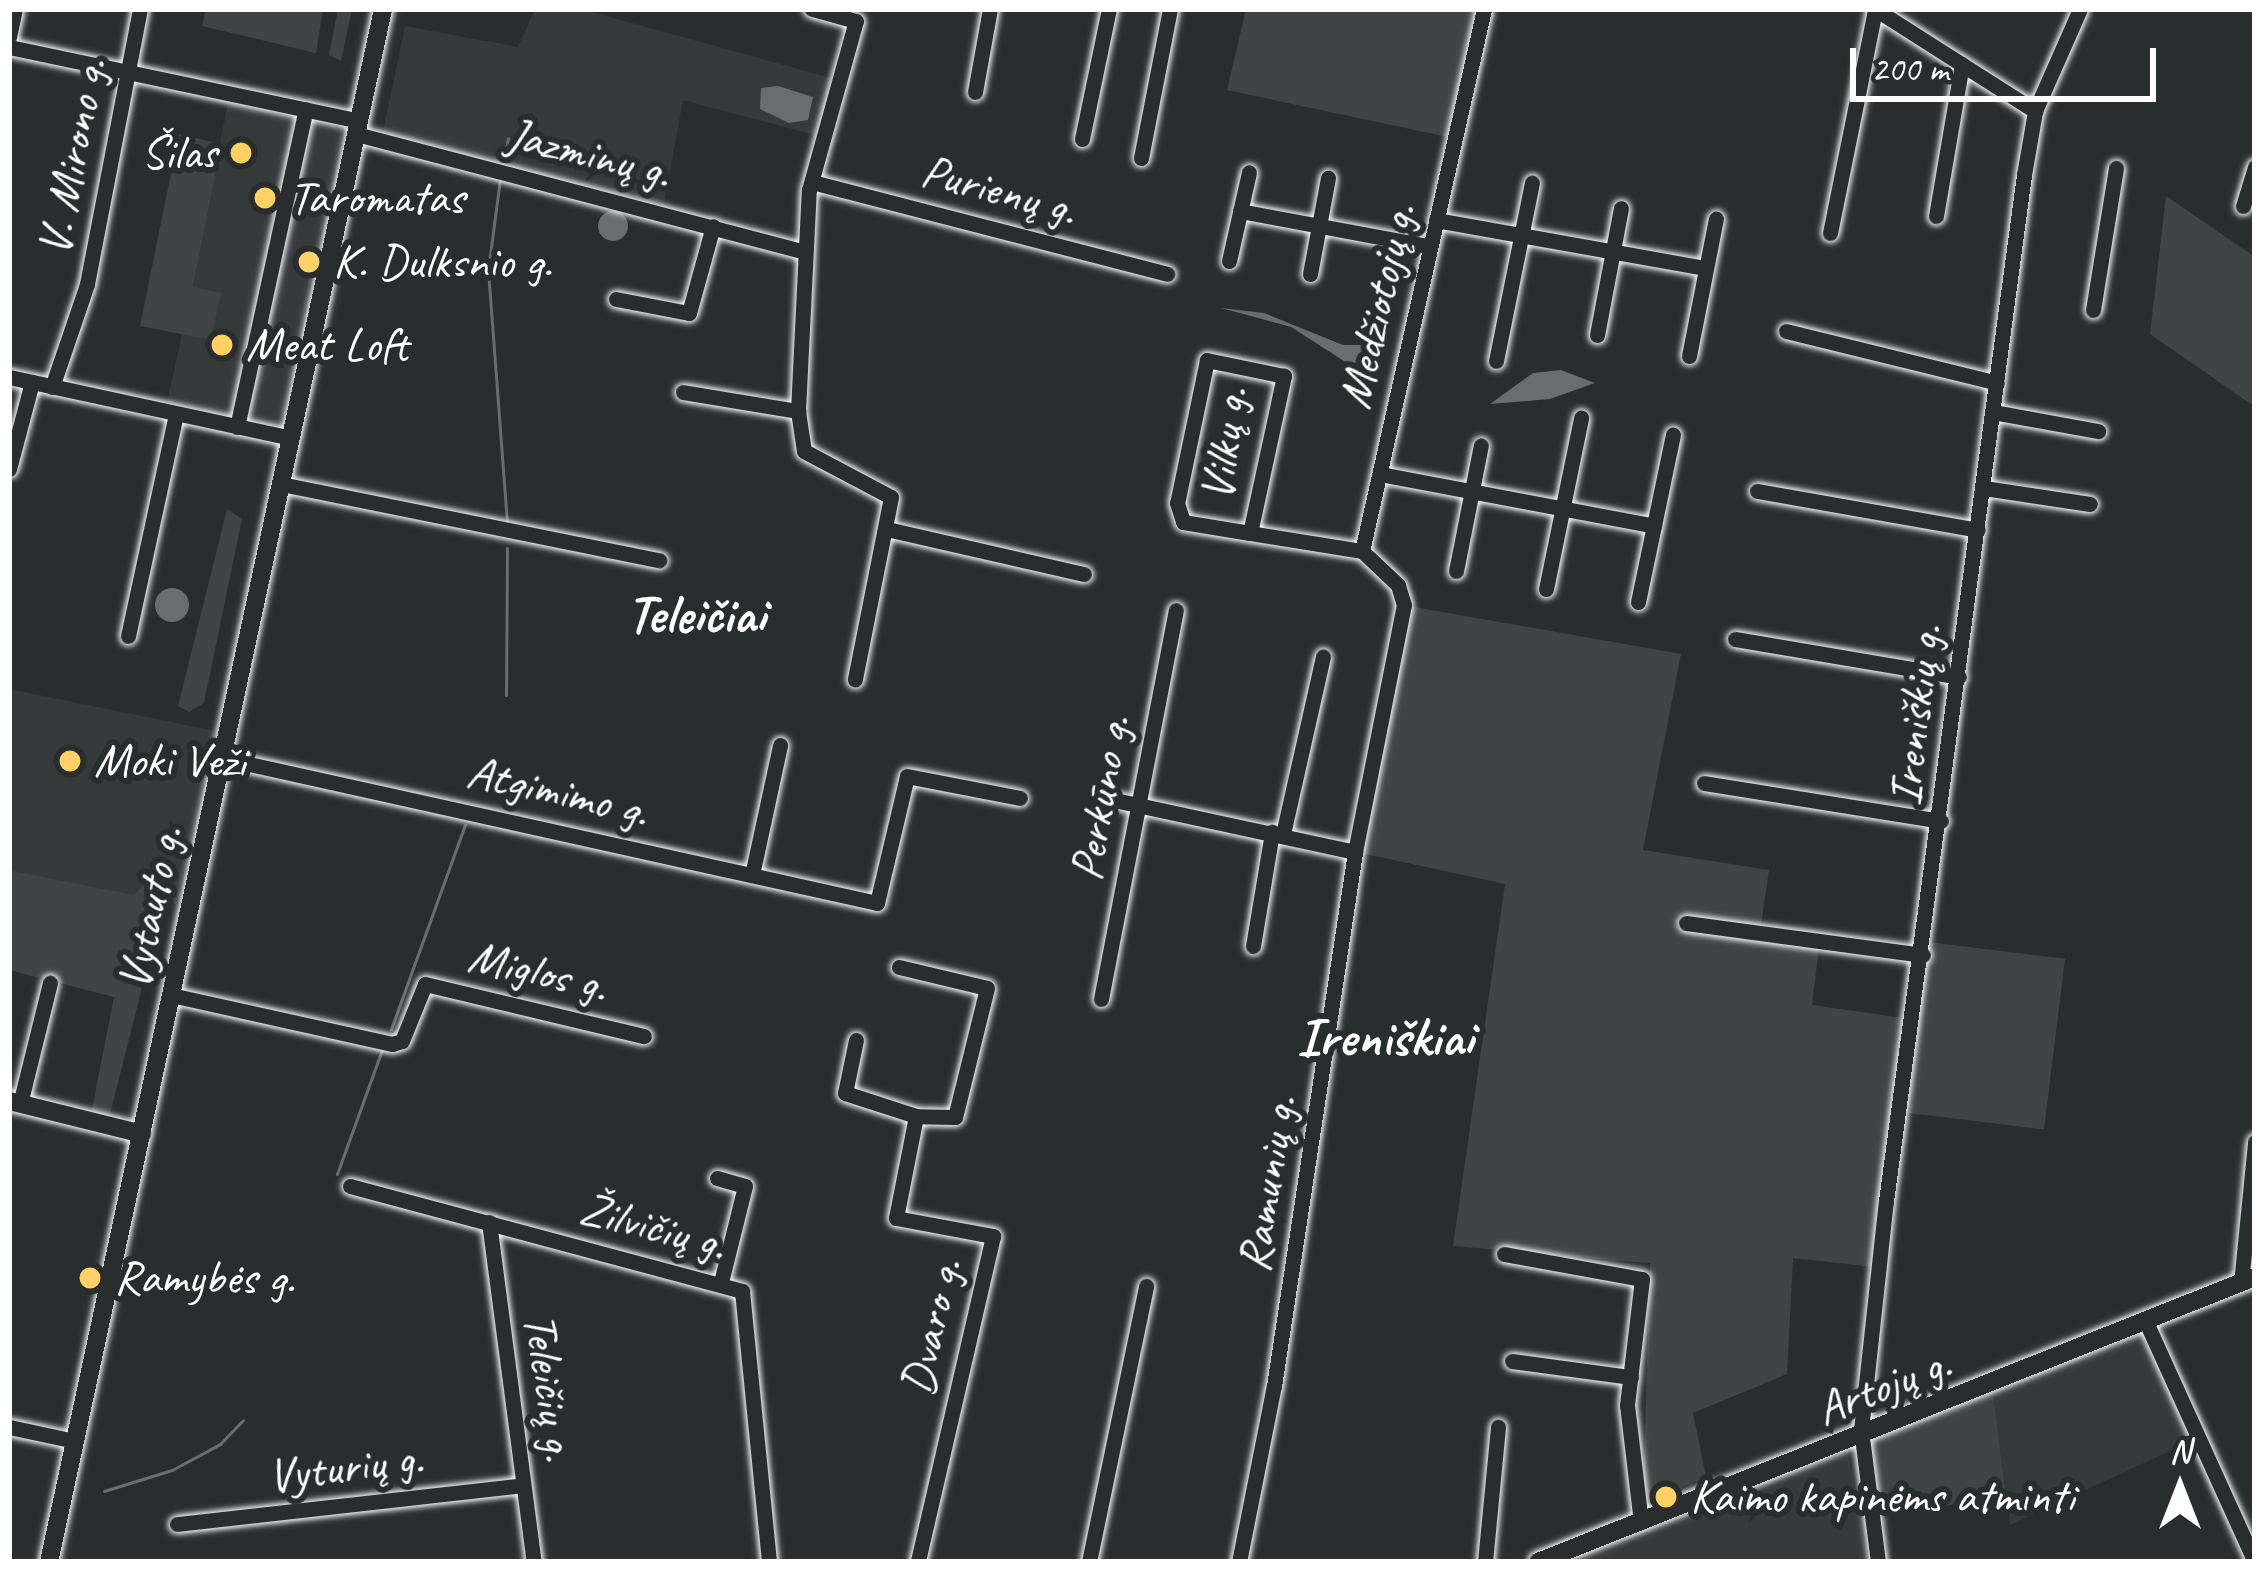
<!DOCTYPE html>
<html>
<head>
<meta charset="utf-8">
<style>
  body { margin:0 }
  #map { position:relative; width:2264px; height:1571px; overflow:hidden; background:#2a2d2e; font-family:Caveat,sans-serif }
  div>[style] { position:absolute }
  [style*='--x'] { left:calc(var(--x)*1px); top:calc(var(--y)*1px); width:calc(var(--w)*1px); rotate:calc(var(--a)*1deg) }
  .built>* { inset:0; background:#373a3b }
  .green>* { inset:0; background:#414445; transform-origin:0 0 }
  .water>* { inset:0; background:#6a6c6d }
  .round { border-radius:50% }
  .stream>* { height:3px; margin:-1.5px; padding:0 1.5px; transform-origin:1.5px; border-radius:1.5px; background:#6a6c6d }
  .roads { filter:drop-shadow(0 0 3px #fff) drop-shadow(0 0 3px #fff) }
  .minor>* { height:15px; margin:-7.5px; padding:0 7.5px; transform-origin:7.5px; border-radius:7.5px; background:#2a2d2e }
  .major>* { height:18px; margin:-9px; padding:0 9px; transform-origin:9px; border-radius:9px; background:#2a2d2e }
  .dots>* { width:33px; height:33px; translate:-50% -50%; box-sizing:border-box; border:6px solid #2a2d2e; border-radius:50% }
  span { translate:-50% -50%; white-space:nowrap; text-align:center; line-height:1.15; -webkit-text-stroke:12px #2a2d2e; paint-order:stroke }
  .poi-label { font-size:48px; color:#fff }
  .right { translate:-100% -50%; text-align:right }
  .left { translate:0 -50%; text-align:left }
  .street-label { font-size:48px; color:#fff }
  .quarter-label { font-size:54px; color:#fff; font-weight:700 }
  .frame { position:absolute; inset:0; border:12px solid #fff; pointer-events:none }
  .north { position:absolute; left:2120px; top:1427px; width:120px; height:120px; -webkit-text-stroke:9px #2a2d2e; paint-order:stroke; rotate:0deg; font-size:33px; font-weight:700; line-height:48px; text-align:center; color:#fff }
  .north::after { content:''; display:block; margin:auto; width:42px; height:54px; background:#fff; clip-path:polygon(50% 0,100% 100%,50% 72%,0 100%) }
  .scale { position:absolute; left:1850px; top:48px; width:306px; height:54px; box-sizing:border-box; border:6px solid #fff; border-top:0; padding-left:15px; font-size:36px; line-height:42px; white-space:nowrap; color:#fff; -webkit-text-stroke:9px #2a2d2e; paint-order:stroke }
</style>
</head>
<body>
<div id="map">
  <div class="built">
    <div style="clip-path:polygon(535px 9px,581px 9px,831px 78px,823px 137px,683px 100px,664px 205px,382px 136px,405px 26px,518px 47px)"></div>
    <div style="clip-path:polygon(228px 102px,342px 129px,280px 428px,167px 402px,182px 334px,211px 340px,220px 293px,193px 288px)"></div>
    <div style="clip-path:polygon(9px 689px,215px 731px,176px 904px,9px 870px)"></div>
    <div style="clip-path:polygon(2144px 1333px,2196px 1439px,2010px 1525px,1993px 1391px)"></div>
    <div style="clip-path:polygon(1848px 1452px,1867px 1562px,1580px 1562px,1578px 1551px)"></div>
  </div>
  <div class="green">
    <div style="clip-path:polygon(206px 9px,323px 9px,316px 53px,202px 26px)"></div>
    <div style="clip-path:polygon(338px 9px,352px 9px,341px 61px,329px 55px)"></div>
    <div style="clip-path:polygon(1246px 9px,1479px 9px,1448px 137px,1227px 90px)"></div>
    <div style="clip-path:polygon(179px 134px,221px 144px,193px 287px,221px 293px,211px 340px,140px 326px)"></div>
    <div style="clip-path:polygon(2166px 196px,2255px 257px,2255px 407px,2150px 334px)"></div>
    <div style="clip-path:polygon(227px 509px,242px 519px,204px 703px,189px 712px,178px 706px)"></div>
    <div style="clip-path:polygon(1409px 606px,1681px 654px,1643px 850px,1769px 870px,1759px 939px,1819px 947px,1812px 1005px,1910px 1019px,1874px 1267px,1793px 1258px,1787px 1374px,1693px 1413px,1706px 1477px,1643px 1503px,1650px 1263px,1453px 1246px,1505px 884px,1361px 853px)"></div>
    <div style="clip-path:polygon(9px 870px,134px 895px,144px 884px,160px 887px,164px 901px,109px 1118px,91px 1114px,114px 997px,9px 970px)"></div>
    <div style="left:1928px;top:942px;width:138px;height:172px;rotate:7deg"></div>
    <div style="clip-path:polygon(1993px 1391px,2006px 1496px,1875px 1517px,1870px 1440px)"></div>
  </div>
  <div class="water">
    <div style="clip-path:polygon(778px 86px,813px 97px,808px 120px,789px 123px,760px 109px,761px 88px)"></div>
    <div class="round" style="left:598px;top:211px;width:30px;height:30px"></div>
    <div style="clip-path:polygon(1221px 308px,1264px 313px,1343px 345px,1381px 345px,1380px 368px,1344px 361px,1291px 327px)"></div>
    <div style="clip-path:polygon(1561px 370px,1595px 383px,1550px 399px,1490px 404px,1533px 373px)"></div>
    <div class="round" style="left:155px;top:588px;width:34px;height:34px"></div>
  </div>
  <div class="stream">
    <div style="--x:504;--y:163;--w:25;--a:-81"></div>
    <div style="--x:500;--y:179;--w:92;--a:97.5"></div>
    <div style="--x:488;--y:270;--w:256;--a:85.7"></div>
    <div style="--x:506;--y:695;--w:147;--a:-89.6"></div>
    <div style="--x:391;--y:1029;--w:217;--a:-70.1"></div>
    <div style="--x:337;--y:1174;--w:132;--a:-70.1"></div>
    <div style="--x:104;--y:1491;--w:71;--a:-17.2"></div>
    <div style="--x:172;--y:1470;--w:55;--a:-28.4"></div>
    <div style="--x:220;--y:1444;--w:33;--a:-46"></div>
  </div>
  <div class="roads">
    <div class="minor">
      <div style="--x:1875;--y:9;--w:190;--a:32.5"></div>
      <div style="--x:9;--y:37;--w:29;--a:-78"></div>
      <div style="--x:9;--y:47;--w:358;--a:11.9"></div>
      <div style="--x:975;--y:92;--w:84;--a:-79.8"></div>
      <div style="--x:356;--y:134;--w:461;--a:14.7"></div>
      <div style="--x:1082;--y:139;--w:133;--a:-78.3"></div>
      <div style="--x:1141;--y:158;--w:152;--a:-79"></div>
      <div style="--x:812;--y:182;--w:367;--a:14.5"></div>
      <div style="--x:2243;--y:206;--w:41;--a:-72.9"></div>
      <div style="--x:1240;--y:211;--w:190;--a:10.6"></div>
      <div style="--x:1936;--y:216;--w:154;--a:-80.3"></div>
      <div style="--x:1436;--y:220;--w:274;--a:10.1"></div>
      <div style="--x:1830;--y:233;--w:228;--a:-78.6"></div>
      <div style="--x:1229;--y:261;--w:91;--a:-77.3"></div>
      <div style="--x:1310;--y:274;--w:98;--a:-79.4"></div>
      <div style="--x:616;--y:299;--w:74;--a:10.9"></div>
      <div style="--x:689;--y:313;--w:90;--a:-74.6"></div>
      <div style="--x:2093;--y:310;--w:144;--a:-80.8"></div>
      <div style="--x:1786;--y:331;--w:217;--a:13.8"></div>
      <div style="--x:1597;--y:335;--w:129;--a:-79.3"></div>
      <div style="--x:1689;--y:356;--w:140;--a:-78.9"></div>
      <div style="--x:1496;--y:361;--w:182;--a:-78.6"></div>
      <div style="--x:9;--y:377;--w:288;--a:12.2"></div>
      <div style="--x:52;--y:387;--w:109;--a:-71.2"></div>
      <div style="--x:87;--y:284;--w:280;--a:-79.1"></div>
      <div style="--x:683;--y:392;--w:117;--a:9.4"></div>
      <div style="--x:798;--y:411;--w:221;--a:-87.2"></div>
      <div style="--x:809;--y:190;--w:175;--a:-74.5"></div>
      <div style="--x:856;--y:21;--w:46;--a:-164.7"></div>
      <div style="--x:798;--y:411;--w:40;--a:81.5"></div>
      <div style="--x:804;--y:451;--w:98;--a:27.9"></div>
      <div style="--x:891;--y:497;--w:186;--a:101.2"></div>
      <div style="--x:1993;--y:412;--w:107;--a:10.3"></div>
      <div style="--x:237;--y:427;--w:325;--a:-77.8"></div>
      <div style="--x:9;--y:469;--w:90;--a:-75.2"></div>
      <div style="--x:1380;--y:474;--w:279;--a:10.7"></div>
      <div style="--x:281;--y:484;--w:386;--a:11.4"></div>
      <div style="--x:1984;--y:488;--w:107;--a:8.6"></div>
      <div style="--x:1757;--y:491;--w:224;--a:10"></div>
      <div style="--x:887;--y:529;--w:202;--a:12.9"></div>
      <div style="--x:1250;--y:533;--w:161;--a:-77.8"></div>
      <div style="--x:1284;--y:376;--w:79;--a:-168.3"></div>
      <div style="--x:1207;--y:360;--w:146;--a:101.8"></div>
      <div style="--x:1177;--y:503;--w:20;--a:72"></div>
      <div style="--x:1183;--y:522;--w:68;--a:9.3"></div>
      <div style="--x:1250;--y:533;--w:113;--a:9.1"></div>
      <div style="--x:1456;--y:571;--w:128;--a:-78.8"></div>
      <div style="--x:1546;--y:589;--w:175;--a:-78.4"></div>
      <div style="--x:1638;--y:602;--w:171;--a:-78.2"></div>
      <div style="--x:128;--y:636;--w:227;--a:-77.8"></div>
      <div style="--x:1735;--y:639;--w:227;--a:9.6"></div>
      <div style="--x:222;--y:758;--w:671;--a:12.48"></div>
      <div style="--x:877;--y:903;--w:130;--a:-76.7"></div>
      <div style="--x:907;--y:776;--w:115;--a:11"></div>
      <div style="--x:1704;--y:783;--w:240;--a:9.1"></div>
      <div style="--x:1105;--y:798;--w:256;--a:12.2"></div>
      <div style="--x:1283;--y:834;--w:182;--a:-77.3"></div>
      <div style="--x:752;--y:875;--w:133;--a:-77.8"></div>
      <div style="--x:1686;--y:923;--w:239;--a:7.7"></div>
      <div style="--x:1253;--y:946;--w:116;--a:-80.5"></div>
      <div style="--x:899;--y:967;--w:90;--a:13.4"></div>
      <div style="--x:987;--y:988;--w:133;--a:103.9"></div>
      <div style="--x:955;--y:1117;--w:39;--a:-179"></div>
      <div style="--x:916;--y:1116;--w:104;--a:101.1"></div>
      <div style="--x:896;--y:1218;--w:99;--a:10.5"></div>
      <div style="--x:993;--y:1236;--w:335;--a:103"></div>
      <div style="--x:171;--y:995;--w:226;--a:12.5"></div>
      <div style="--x:392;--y:1044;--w:10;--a:-17"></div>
      <div style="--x:402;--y:1041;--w:61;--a:-68"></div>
      <div style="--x:425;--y:984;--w:225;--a:13.4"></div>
      <div style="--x:1101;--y:999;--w:396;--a:-79.1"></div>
      <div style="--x:856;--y:1040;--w:54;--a:101.7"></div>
      <div style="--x:845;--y:1093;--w:75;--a:17.9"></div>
      <div style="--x:20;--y:1104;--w:125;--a:-76.1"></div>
      <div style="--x:717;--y:1178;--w:29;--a:16"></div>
      <div style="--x:745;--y:1186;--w:99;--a:104"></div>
      <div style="--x:350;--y:1186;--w:406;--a:15"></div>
      <div style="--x:742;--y:1291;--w:272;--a:84.3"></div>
      <div style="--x:489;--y:1222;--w:343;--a:82.5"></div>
      <div style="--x:1504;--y:1254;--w:140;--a:10.3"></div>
      <div style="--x:1642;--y:1279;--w:127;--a:96.8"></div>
      <div style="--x:1627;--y:1405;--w:118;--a:83.2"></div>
      <div style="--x:2241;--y:1283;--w:142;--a:-84.3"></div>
      <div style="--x:2146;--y:1322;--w:264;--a:65.6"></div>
      <div style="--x:1512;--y:1361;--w:120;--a:7.7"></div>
      <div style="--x:9;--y:1427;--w:67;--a:12"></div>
      <div style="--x:177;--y:1524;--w:348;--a:-6.4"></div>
      <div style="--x:1089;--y:1562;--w:282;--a:-78.3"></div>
      <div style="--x:1239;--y:1562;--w:179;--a:-78.8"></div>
      <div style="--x:1274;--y:1386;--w:540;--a:-81.37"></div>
      <div style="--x:1355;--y:852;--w:252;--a:-78.8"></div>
      <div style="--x:1404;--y:605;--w:21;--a:-107"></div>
      <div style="--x:1398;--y:585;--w:50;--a:-136.6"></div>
      <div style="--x:1362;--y:551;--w:556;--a:-77.31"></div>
      <div style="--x:1485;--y:1562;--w:136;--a:-84.5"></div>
      <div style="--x:1878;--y:1562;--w:133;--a:-97.3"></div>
      <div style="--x:1861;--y:1430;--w:230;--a:-83.8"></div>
      <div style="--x:1886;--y:1201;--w:1035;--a:-82.34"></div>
      <div style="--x:2024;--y:175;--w:65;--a:-80.2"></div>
      <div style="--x:2035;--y:111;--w:111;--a:-66.2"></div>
    </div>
    <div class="major">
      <div style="--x:9;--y:1101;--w:137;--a:13.9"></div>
      <div style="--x:49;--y:1562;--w:1589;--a:-77.86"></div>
      <div style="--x:1538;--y:1562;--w:772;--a:-21.68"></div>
    </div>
  </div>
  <div class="dots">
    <div style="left:241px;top:153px;background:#ffd166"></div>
    <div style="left:265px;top:198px;background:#ffd166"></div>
    <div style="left:309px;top:262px;background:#ffd166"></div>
    <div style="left:222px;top:345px;background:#ffd166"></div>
    <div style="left:70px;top:761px;background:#ffd166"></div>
    <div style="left:90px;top:1278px;background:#ffd166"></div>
    <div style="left:1666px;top:1497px;background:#ffd166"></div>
  </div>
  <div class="poi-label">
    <span class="right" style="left:217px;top:153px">Šilas</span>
    <span class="left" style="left:289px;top:198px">Taromatas</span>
    <span class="left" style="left:333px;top:262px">K. Dulksnio g.</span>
    <span class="left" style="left:246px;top:345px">Meat Loft</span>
    <span class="left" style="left:94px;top:761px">Moki Veži</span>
    <span class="left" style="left:114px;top:1278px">Ramybės g.</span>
    <span class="left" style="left:1690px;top:1497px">Kaimo kapinėms atminti</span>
  </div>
  <div class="street-label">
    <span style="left:589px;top:153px;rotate:14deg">Jazminų g.</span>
    <span style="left:72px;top:157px;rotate:-79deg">V. Mirono g.</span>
    <span style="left:999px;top:190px;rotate:15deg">Purienų g.</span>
    <span style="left:1377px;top:306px;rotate:-77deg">Medžiotojų g.</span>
    <span style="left:1224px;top:444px;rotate:-82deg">Vilkų g.</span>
    <span style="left:1915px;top:715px;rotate:-83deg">Ireniškių g.</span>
    <span style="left:558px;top:791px;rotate:13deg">Atgimimo g.</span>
    <span style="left:1100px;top:798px;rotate:-80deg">Perkūno g.</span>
    <span style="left:150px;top:908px;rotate:-78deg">Vytauto g.</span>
    <span style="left:538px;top:971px;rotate:13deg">Miglos g.</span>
    <span style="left:1267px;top:1184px;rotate:-81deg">Ramunių g.</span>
    <span style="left:653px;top:1226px;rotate:15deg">Žilvičių g.</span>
    <span style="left:931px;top:1327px;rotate:-77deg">Dvaro g.</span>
    <span style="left:1883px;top:1386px;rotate:-21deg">Artojų g.</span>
    <span style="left:550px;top:1387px;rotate:82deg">Teleičių g.</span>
    <span style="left:345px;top:1467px;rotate:-7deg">Vyturių g.</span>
  </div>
  <div class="quarter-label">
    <span style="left:696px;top:614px">Teleičiai</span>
    <span style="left:1385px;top:1037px">Ireniškiai</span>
  </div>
  <div class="frame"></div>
  <div class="north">N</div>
  <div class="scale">200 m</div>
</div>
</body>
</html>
